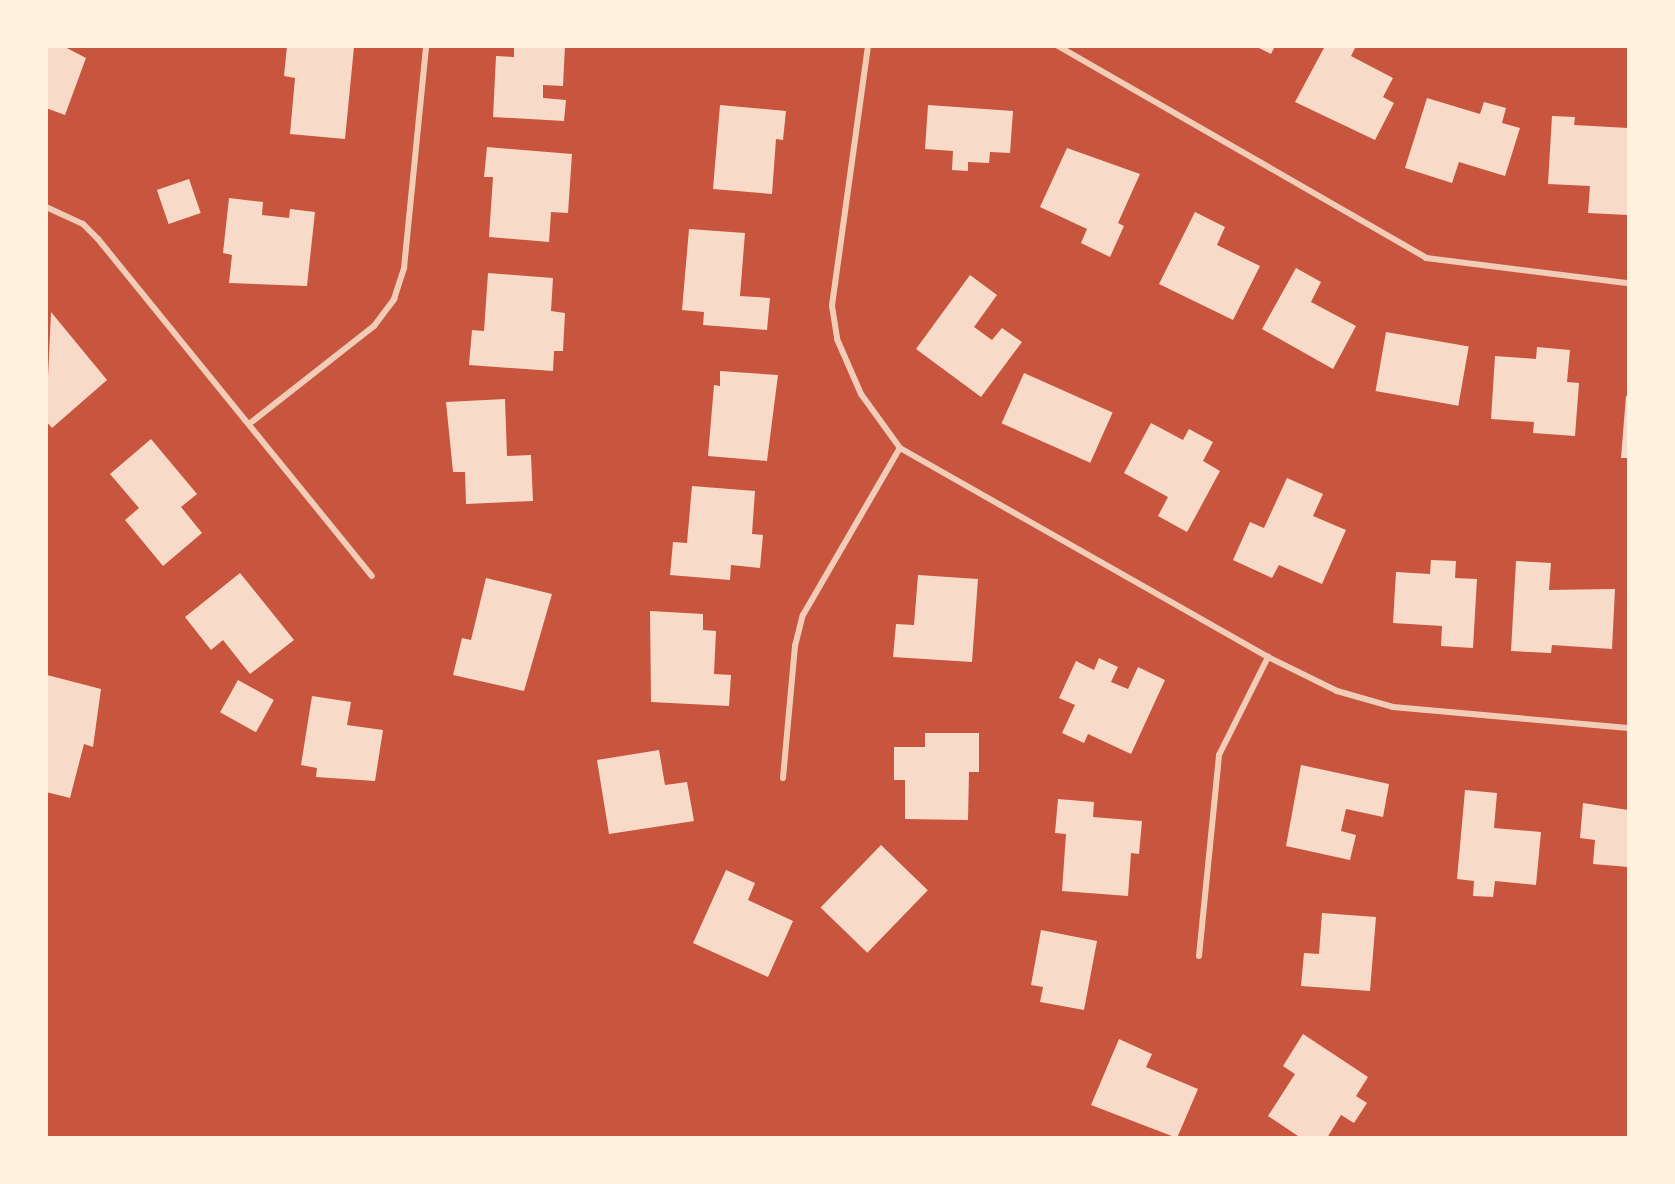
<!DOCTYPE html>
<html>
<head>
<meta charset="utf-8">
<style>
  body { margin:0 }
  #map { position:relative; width:1675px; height:1184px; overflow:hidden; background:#c8553d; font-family:Bitter,serif }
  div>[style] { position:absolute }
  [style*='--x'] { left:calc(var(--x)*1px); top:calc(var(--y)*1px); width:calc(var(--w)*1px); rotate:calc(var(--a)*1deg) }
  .building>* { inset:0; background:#f7dbc8; transform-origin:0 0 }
  .minor>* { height:6px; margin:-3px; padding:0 3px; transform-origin:3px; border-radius:3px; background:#f1ccb7 }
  span { translate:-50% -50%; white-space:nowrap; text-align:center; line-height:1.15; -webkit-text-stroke:6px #fff3e0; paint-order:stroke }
  .frame { position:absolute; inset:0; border:48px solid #fff3e0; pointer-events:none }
</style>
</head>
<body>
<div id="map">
  <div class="building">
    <div style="clip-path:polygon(46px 46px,63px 46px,86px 58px,65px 115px,46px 108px)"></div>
    <div style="clip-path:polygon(287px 46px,354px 47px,345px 139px,290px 134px,295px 78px,284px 76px)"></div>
    <div style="clip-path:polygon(514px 46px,565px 46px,563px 86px,543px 85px,543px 98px,566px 100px,564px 121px,493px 117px,496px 56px,514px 57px)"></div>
    <div style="clip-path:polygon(1255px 46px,1275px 46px,1271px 54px)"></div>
    <div style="clip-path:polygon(1325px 46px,1356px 46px,1351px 56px,1393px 78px,1383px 97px,1394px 103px,1375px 140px,1295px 102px)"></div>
    <div style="clip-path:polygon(1427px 98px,1480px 114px,1484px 102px,1506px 108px,1502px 123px,1520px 128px,1505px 176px,1459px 162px,1452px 183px,1405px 168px)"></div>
    <div style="clip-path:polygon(720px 105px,786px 111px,783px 140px,776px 139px,772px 194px,713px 189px)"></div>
    <div style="clip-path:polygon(928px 105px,1013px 111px,1010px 153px,990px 152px,989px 163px,968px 162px,968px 171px,952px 170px,953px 151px,925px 149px)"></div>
    <div style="clip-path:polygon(1552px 116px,1575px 117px,1574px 125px,1628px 128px,1628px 215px,1588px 213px,1590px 186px,1548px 184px)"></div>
    <div style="clip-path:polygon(487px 147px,572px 154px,568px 213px,551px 212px,549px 242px,489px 237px,493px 177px,484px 177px)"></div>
    <div style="clip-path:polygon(1067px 148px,1140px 174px,1118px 223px,1124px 226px,1110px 257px,1081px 243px,1087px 229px,1040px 207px)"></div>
    <div style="left:189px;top:179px;width:36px;height:34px;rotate:71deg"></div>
    <div style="clip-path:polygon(229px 198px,263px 202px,262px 215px,289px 218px,290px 209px,315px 212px,307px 286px,229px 283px,232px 255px,223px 253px)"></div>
    <div style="clip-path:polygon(1195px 212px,1225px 227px,1217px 245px,1260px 266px,1233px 320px,1159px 284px)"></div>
    <div style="clip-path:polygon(689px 229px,745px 233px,740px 296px,770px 298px,767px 330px,703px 325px,704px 312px,682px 310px)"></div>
    <div style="clip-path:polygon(1296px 268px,1321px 282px,1311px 302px,1356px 326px,1333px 369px,1262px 329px)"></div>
    <div style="clip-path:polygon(488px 273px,553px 278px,551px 311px,565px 313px,563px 351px,554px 351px,553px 371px,469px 365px,472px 330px,484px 331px)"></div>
    <div style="clip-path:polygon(970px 275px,997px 295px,974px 327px,992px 340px,1002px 328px,1022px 342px,981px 397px,916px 349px)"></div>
    <div style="clip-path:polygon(51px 312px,107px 380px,52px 428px,46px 421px)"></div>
    <div style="left:1386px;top:332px;width:84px;height:60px;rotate:10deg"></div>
    <div style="clip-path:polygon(1537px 347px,1570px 350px,1567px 382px,1579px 383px,1575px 436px,1533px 433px,1534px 422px,1491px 419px,1495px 356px,1536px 359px)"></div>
    <div style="clip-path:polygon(720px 371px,778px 375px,767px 461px,708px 456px,714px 385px,720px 386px)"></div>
    <div style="left:1024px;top:373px;width:97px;height:55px;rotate:24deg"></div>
    <div style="clip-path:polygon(1626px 396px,1628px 396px,1628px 458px,1621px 458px)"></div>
    <div style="clip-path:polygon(505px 399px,507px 456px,531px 455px,533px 501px,466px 504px,465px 472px,453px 472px,446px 402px)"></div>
    <div style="clip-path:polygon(1151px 423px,1183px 440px,1189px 429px,1213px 442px,1203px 461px,1220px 471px,1187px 532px,1158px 516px,1168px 497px,1124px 473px)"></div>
    <div style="clip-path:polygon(151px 439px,197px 494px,181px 507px,202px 533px,163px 566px,125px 520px,139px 508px,110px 474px)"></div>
    <div style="clip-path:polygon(1287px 478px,1323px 494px,1313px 516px,1346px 530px,1322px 584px,1279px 565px,1272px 578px,1233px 560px,1250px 522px,1264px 528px)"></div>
    <div style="clip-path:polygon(692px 486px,755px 491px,752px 534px,763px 535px,760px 568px,731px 565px,730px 580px,670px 575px,673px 542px,687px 543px)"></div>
    <div style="clip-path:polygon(1431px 560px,1456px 561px,1455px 578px,1477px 579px,1473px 648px,1441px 646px,1442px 626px,1393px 623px,1396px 572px,1430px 574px)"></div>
    <div style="clip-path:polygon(1516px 561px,1551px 563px,1549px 590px,1615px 589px,1612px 649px,1552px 645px,1551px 653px,1511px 651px)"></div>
    <div style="clip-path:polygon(240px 573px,294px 640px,250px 674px,223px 640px,211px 650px,185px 617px)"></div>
    <div style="clip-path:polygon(918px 575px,978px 579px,972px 662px,893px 657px,896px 624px,914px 625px)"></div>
    <div style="clip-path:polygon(486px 578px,552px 594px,524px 691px,453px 675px,462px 638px,471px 640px)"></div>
    <div style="clip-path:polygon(650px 611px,703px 614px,703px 630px,716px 631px,714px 674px,731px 675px,729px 706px,651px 702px)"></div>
    <div style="clip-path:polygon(1099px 658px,1118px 667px,1111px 682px,1128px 689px,1138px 667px,1165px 680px,1131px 754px,1088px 734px,1084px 743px,1062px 733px,1075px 705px,1059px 698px,1076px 661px,1094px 670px)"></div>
    <div style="clip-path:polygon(47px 675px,101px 689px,93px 747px,84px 744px,70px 798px,46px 792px)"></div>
    <div style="left:238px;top:680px;width:41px;height:37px;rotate:29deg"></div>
    <div style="clip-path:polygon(312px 696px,351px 702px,347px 725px,383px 730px,375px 781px,316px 777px,317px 768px,301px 765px)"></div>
    <div style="clip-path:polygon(925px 733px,979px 733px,979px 772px,969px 772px,968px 820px,905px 819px,905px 780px,894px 780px,894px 747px,925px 747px)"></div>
    <div style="clip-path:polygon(659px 750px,665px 785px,687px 782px,694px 821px,609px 834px,597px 760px)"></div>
    <div style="clip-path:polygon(1301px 765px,1389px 784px,1383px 817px,1346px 809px,1341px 831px,1356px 835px,1350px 860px,1286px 846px)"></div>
    <div style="clip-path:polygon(1465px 790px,1497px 793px,1494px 828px,1541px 832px,1536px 885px,1495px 881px,1493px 897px,1473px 896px,1474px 881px,1457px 879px)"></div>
    <div style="clip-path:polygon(1058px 799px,1094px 802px,1093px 817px,1142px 821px,1139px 854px,1131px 853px,1128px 896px,1062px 891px,1066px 834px,1055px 833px)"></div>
    <div style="clip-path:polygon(1583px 803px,1628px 810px,1628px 867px,1593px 864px,1595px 840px,1580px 838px)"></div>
    <div style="left:881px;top:845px;width:65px;height:87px;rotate:44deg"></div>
    <div style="clip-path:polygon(726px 870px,755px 883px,748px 900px,793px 921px,768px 977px,693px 943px)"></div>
    <div style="clip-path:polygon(1322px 913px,1376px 917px,1370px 991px,1301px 986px,1304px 953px,1319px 954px)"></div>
    <div style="clip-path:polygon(1041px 930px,1097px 941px,1084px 1010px,1040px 1002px,1043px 987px,1031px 985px)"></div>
    <div style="clip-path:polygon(1303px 1034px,1368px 1077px,1356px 1096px,1367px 1103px,1354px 1123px,1341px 1115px,1327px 1138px,1301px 1138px,1268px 1116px,1295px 1074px,1283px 1066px)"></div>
    <div style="clip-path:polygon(1119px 1039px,1152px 1054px,1146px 1067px,1198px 1089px,1177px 1138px,1091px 1105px)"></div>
  </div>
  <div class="minor">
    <div style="--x:868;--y:46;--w:262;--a:97.9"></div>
    <div style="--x:832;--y:306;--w:33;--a:81"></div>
    <div style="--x:837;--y:339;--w:60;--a:66.4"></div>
    <div style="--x:861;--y:394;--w:67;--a:54.2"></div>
    <div style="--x:900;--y:448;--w:423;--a:29.6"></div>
    <div style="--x:1268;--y:657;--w:77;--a:26.2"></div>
    <div style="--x:1337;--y:691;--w:58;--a:15.9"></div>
    <div style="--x:1393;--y:707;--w:236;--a:5.1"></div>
    <div style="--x:1058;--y:46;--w:425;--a:29.9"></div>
    <div style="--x:1426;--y:258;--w:204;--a:7.1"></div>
    <div style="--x:46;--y:207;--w:41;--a:24.7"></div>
    <div style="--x:83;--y:224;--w:21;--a:45"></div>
    <div style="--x:98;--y:239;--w:434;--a:50.9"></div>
    <div style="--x:249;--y:424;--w:159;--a:-38.1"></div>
    <div style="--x:374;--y:326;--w:34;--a:-53"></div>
    <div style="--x:394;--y:299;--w:33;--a:-72"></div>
    <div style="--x:404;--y:268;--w:223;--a:-84.3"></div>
    <div style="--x:783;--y:778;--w:133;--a:-84.8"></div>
    <div style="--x:795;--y:646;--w:32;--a:-76"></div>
    <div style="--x:803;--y:615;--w:193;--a:-59.9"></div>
    <div style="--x:1199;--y:956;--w:202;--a:-84.3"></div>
    <div style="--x:1219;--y:755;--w:110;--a:-63.4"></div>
  </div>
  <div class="frame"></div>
</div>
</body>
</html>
